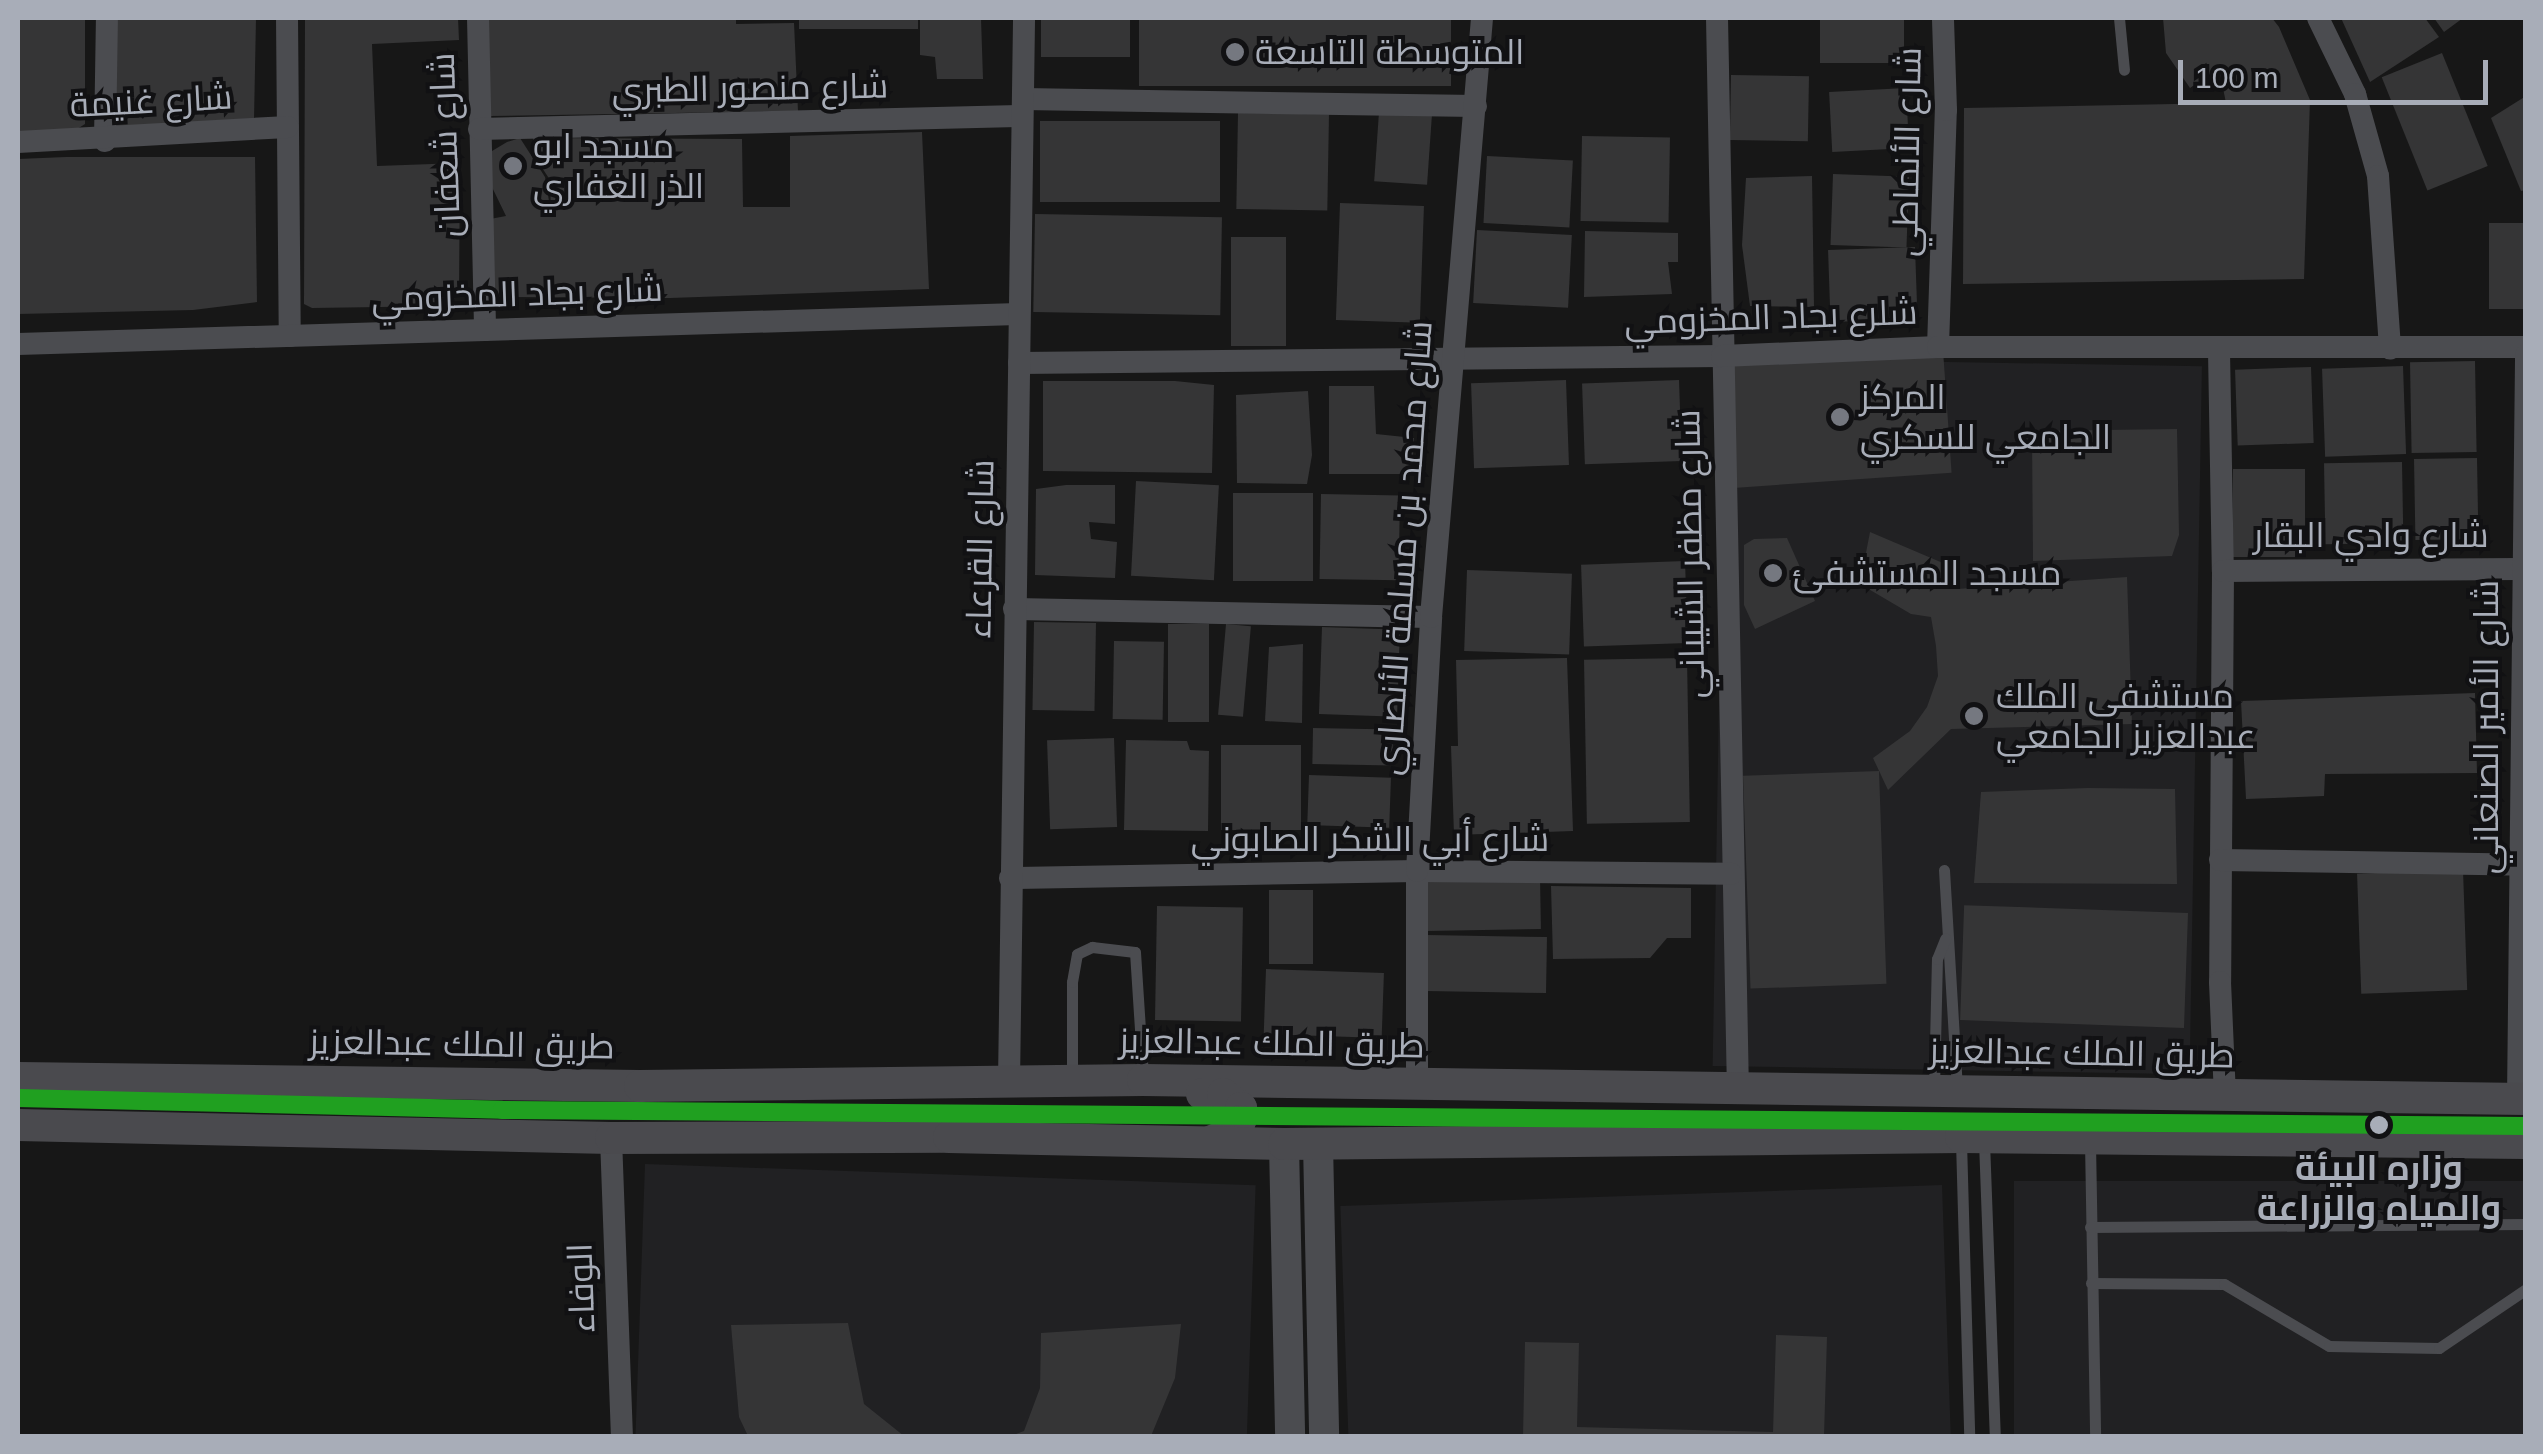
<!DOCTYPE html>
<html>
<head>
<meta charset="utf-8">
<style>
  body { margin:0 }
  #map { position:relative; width:2543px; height:1454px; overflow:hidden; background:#171717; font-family:Arial,Cairo,sans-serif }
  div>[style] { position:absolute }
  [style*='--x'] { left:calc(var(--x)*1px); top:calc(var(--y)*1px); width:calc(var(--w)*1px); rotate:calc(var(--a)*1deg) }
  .built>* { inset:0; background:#212123; transform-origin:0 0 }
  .building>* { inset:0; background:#353536; transform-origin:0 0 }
  .service>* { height:11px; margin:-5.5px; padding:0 5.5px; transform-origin:5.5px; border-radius:5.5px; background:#4b4c50 }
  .minor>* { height:22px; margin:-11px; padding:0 11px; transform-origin:11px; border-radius:11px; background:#4b4c50 }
  .tertiary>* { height:30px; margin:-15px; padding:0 15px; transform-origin:15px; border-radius:15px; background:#4b4c50 }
  .secondary>* { height:32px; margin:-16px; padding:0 16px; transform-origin:16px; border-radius:16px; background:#4a4a4e }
  .metro-1>* { height:18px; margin:-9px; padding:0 9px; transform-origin:9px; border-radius:9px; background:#20a020 }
  .dots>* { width:28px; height:28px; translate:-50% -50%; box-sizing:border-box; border:5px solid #111113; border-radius:50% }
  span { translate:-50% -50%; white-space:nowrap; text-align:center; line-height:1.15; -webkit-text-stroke:8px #111113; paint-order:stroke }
  .poi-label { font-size:35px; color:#a8adb8 }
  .left { translate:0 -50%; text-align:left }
  .street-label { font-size:35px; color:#a8adb8 }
  .stop-label { font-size:35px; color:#a8adb8; font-weight:700 }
  .frame { position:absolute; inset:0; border:20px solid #a8adb8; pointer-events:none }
  .scale { position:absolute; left:2178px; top:60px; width:310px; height:45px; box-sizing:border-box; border:5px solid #a8adb8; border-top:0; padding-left:12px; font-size:30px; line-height:35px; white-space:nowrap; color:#a8adb8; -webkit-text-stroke:8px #111113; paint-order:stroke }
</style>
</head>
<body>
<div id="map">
  <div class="built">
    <div style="left:1725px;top:358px;width:477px;height:708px;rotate:1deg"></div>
    <div style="left:645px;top:1164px;width:611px;height:272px;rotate:2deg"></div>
    <div style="left:2525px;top:1181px;width:255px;height:511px;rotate:90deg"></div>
    <div style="left:1942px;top:1185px;width:251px;height:602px;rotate:88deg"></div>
  </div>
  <div class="building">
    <div style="clip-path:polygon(18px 18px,85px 18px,85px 124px,71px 133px,18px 133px)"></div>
    <div style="clip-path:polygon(115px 18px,256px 18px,254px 119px,119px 129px,112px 124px)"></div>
    <div style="clip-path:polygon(305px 18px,458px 18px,459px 40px,372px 44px,377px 166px,460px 163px,459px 293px,448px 306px,312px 308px,304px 304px)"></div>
    <div style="clip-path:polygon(487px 18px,736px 18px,736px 24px,794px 23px,798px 111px,490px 116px)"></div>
    <div style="left:799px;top:18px;width:119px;height:11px"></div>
    <div style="clip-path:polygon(920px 18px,981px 18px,983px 79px,937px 79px,935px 57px,920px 55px)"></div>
    <div style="left:1041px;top:18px;width:89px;height:39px"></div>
    <div style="left:1139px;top:18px;width:312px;height:68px"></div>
    <div style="left:1820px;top:18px;width:84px;height:45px"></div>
    <div style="clip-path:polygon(2163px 18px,2272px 18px,2279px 27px,2310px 100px,2304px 279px,1963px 284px,1964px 108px,2226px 103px,2219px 68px,2190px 88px,2166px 53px)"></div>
    <div style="clip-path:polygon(2341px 18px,2425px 18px,2439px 37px,2370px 82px)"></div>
    <div style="clip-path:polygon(2434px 18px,2463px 18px,2444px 32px)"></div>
    <div style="left:2442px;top:53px;width:122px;height:65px;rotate:68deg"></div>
    <div style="left:1731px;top:75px;width:78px;height:65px;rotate:1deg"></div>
    <div style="left:1906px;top:88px;width:60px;height:77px;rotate:87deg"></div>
    <div style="clip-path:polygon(2526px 96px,2526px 190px,2521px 191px,2491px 118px)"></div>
    <div style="left:1238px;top:113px;width:91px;height:96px;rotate:1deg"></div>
    <div style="left:1432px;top:114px;width:71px;height:53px;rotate:94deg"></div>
    <div style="left:1040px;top:121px;width:180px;height:81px"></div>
    <div style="clip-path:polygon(922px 132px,929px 289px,670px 298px,494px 297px,490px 219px,506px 216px,489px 181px,487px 154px,507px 142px,520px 138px,545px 177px,551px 213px,550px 180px,535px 157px,533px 138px,742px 139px,743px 207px,790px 207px,790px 136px)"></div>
    <div style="left:1582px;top:136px;width:88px;height:85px;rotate:1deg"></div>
    <div style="left:1487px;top:156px;width:86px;height:67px;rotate:3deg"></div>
    <div style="clip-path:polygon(66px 157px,255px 157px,257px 302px,193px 310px,18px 314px,18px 159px)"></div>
    <div style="left:1833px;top:174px;width:76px;height:71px;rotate:2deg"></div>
    <div style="clip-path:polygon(1812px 176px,1814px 307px,1750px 306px,1742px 245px,1746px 178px)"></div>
    <div style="left:1340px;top:203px;width:84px;height:117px;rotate:2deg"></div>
    <div style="left:1035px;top:214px;width:187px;height:98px;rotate:1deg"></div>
    <div style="left:2526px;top:223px;width:86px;height:37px;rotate:90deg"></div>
    <div style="left:1477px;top:230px;width:95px;height:73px;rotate:3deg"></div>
    <div style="clip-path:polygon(1585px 231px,1678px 233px,1678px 262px,1668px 262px,1672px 294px,1584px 297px)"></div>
    <div style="left:1231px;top:237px;width:55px;height:109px"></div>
    <div style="left:1915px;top:247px;width:72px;height:87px;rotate:88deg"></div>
    <div style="left:1943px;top:350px;width:123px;height:215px;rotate:86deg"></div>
    <div style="left:2475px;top:361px;width:91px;height:65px;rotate:89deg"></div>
    <div style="left:2403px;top:366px;width:88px;height:81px;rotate:88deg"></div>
    <div style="left:2311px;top:367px;width:76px;height:76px;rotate:88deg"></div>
    <div style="left:1566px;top:380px;width:85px;height:95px;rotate:88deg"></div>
    <div style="left:1679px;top:380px;width:81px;height:97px;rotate:88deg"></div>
    <div style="clip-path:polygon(1043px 381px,1175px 381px,1214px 385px,1212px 473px,1043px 471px)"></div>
    <div style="clip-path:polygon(1329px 386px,1374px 386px,1376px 434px,1414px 438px,1412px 474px,1329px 474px)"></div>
    <div style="clip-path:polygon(1308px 391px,1312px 455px,1307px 484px,1237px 483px,1236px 395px)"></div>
    <div style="clip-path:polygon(2177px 429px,2179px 535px,2172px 556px,2033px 561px,2032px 431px)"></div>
    <div style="left:2477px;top:458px;width:81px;height:63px;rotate:89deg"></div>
    <div style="left:2402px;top:462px;width:81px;height:78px;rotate:89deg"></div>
    <div style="left:2233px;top:469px;width:72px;height:88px"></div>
    <div style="left:1136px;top:481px;width:83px;height:95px;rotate:3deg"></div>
    <div style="clip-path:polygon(1066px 485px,1115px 485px,1115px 524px,1089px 522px,1091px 539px,1117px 542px,1115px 578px,1035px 575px,1036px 489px)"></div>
    <div style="left:1233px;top:493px;width:80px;height:88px"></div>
    <div style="left:1321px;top:494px;width:79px;height:85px;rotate:1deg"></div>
    <div style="clip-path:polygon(1870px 532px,1957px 569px,1957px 589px,2127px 577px,2132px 724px,1951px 729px,1888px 790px,1873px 758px,1910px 731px,1927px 707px,1938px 676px,1936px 646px,1931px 617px,1911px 614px,1860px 584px)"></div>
    <div style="clip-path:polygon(1787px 538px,1815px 601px,1755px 629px,1744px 605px,1744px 545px,1754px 539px)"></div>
    <div style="left:1685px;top:561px;width:82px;height:104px;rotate:88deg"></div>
    <div style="left:1467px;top:570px;width:105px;height:81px;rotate:2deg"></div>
    <div style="left:1096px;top:623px;width:88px;height:62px;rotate:91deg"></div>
    <div style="left:1168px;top:624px;width:41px;height:98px"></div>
    <div style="left:1226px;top:624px;width:25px;height:91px;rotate:5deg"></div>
    <div style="left:1322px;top:627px;width:78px;height:87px;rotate:2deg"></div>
    <div style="left:1114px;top:641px;width:50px;height:78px;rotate:1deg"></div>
    <div style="clip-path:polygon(1303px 644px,1302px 723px,1265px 721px,1269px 647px)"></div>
    <div style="clip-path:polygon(1567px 658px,1573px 831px,1454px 835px,1451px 746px,1458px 746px,1456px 660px)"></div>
    <div style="left:1687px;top:658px;width:164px;height:103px;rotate:89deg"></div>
    <div style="clip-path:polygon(2475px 693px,2477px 773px,2325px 774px,2324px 796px,2246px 799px,2241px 701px)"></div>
    <div style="left:1313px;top:728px;width:80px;height:36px;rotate:1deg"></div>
    <div style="left:1114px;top:738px;width:89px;height:67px;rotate:88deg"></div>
    <div style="clip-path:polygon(1126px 740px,1187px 741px,1190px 750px,1209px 751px,1208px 831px,1124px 830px)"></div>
    <div style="left:1221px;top:745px;width:80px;height:85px"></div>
    <div style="left:1879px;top:771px;width:213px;height:136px;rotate:88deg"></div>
    <div style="left:1309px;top:775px;width:82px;height:50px;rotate:2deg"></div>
    <div style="clip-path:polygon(2088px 788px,2175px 789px,2177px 884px,1974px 883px,1981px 792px)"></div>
    <div style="left:2463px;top:870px;width:120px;height:106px;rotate:88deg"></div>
    <div style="left:1540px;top:877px;width:52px;height:115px;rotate:89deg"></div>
    <div style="clip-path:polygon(1551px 886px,1691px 888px,1691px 938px,1667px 938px,1650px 958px,1553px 959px)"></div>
    <div style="left:1269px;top:890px;width:44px;height:74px"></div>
    <div style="left:1157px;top:906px;width:86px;height:114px;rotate:1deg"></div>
    <div style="left:2188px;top:913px;width:115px;height:224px;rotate:92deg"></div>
    <div style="left:1427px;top:935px;width:120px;height:56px;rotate:1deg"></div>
    <div style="left:1266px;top:969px;width:118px;height:65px;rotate:2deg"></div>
    <div style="clip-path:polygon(848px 1323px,864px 1404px,904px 1436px,748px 1436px,739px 1417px,731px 1325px)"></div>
    <div style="clip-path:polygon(1181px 1324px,1175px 1378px,1151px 1436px,1011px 1436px,1024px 1431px,1040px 1388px,1041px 1333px)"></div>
    <div style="clip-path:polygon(1776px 1335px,1827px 1337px,1824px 1436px,1523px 1436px,1525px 1342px,1579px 1343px,1577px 1427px,1773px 1432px)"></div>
  </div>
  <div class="service">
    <div style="--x:2119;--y:18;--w:52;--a:84.5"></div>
    <div style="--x:1944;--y:870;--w:220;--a:86.6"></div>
    <div style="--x:1072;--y:1076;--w:94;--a:-90"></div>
    <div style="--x:1072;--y:982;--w:28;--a:-80"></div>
    <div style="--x:1077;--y:954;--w:17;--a:-25"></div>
    <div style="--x:1092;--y:947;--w:43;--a:6.6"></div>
    <div style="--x:1135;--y:952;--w:124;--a:86.3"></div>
    <div style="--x:1934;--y:1089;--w:130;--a:-88.7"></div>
    <div style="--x:1937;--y:959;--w:22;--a:-68"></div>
    <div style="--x:1961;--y:1141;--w:295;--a:88.4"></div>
    <div style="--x:1984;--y:1141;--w:295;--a:87.9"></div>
    <div style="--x:2090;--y:1142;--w:294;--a:89"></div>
    <div style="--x:2090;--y:1227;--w:436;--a:-0.4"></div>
    <div style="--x:2091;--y:1283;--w:133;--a:0.4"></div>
    <div style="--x:2224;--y:1284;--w:122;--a:30.6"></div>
    <div style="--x:2329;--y:1346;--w:110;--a:1"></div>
    <div style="--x:2439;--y:1348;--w:105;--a:-34.1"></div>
  </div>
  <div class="minor">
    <div style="--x:287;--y:18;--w:318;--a:89.5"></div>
    <div style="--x:478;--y:18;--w:312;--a:88.7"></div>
    <div style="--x:1717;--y:18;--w:1071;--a:88.88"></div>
    <div style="--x:2318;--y:18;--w:85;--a:64"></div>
    <div style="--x:2355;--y:94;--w:85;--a:74.3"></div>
    <div style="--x:2378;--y:176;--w:173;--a:86"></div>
    <div style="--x:1023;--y:99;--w:453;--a:0.9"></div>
    <div style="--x:479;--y:129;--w:543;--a:-1.37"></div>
    <div style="--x:105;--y:141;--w:123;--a:-89.1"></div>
    <div style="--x:18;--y:142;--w:270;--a:-3.2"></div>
    <div style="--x:18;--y:344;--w:1001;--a:-1.72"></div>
    <div style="--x:1938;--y:347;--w:237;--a:-88.1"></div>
    <div style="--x:1946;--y:110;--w:92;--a:-91.9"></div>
    <div style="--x:2219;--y:351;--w:220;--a:89"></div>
    <div style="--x:2223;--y:571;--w:411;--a:90.4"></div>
    <div style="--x:2220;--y:982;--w:113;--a:87.5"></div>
    <div style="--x:1019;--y:363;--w:703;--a:-0.57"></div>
    <div style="--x:1722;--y:356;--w:216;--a:-2.4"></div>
    <div style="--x:1938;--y:347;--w:588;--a:0"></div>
    <div style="--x:2223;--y:571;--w:297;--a:-0.4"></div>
    <div style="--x:1014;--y:609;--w:417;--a:1.1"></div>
    <div style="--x:2220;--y:860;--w:306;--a:0.9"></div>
    <div style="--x:1010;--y:878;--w:407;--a:-1"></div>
    <div style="--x:1417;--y:871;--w:314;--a:0.5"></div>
    <div style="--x:1009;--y:1082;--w:1064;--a:-89.19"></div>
    <div style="--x:1417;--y:1085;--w:214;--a:-90"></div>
    <div style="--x:1417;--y:871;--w:254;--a:-86.8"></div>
    <div style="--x:1431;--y:617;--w:601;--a:-85.13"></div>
    <div style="--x:2518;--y:1099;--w:744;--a:-89.38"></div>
    <div style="--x:611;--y:1138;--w:298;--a:87.9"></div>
  </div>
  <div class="tertiary">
    <div style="--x:1318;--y:1143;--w:293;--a:88.8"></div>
    <div style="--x:1284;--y:1144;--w:292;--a:88.8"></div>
  </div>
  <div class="secondary">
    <div style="--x:18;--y:1078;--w:622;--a:0.74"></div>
    <div style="--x:640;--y:1086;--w:503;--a:-0.68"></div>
    <div style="--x:1143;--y:1080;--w:1383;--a:0.79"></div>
    <div style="--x:1202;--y:1094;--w:21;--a:0"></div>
    <div style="--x:1223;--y:1094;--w:23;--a:38"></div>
    <div style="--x:1241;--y:1108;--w:13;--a:94"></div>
    <div style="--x:1240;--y:1121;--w:15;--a:127"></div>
    <div style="--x:1231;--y:1133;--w:23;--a:157"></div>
    <div style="--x:18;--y:1125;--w:593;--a:1.26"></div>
    <div style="--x:611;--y:1138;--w:338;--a:-0.2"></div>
    <div style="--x:949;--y:1137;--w:335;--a:1.2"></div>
    <div style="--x:1284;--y:1144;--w:677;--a:-0.59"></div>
    <div style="--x:1961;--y:1137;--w:565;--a:0.61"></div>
  </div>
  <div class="metro-1">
    <div style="--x:18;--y:1098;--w:484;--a:1.4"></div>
    <div style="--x:502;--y:1110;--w:2024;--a:0.45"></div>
  </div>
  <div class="dots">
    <div style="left:1235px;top:52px;background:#757880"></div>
    <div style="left:513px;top:166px;background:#757880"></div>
    <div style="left:1840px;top:417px;background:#757880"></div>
    <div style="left:1773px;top:573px;background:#757880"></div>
    <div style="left:1974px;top:716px;background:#757880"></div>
    <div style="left:2379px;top:1125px;background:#a8adb8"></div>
  </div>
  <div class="poi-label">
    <span class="left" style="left:1255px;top:52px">المتوسطة التاسعة</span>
    <span class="left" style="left:533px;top:166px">مسجد ابو<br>الذر الغفاري</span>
    <span class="left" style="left:1860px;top:417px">المركز<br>الجامعي للسكري</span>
    <span class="left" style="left:1793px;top:573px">مسجد المستشفئ</span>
    <span class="left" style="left:1996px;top:716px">مستشفى الملك<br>عبدالعزيز الجامعي</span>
  </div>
  <div class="street-label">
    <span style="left:750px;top:88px;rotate:-1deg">شارع منصور الطبري</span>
    <span style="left:151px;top:101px;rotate:-3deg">شارع غنيمة</span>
    <span style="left:445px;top:145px;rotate:-92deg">شارع شعفان</span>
    <span style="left:1907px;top:152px;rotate:-89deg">شارع الأنماطي</span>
    <span style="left:517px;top:294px;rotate:-2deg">شارع بجاد المخزومي</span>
    <span style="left:1771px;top:317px;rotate:-2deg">شلرع بجاد المخزومي</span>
    <span style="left:2371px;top:535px">شارع وادي البقار</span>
    <span style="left:1404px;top:548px;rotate:-86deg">شارع محمد بن مسلمة الأنصاري</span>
    <span style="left:980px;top:549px;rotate:-89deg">شارع القرعاء</span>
    <span style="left:1690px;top:554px;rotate:-91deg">شارع مظفر الشيباني</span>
    <span style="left:2486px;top:727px;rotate:-90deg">شارع الأمير الصنعاني</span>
    <span style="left:1370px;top:839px">شارع أبي الشكر الصابوني</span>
    <span style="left:1272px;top:1043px;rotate:1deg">طريق الملك عبدالعزيز</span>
    <span style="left:462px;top:1044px;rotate:1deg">طريق الملك عبدالعزيز</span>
    <span style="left:2082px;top:1053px;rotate:1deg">طريق الملك عبدالعزيز</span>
    <span style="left:581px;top:1288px;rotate:-92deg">الوفاء</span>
  </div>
  <div class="stop-label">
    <span style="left:2379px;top:1188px">وزاره البيئة<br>والمياه والزراعة</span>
  </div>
  <div class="frame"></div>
  <div class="scale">100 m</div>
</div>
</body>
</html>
